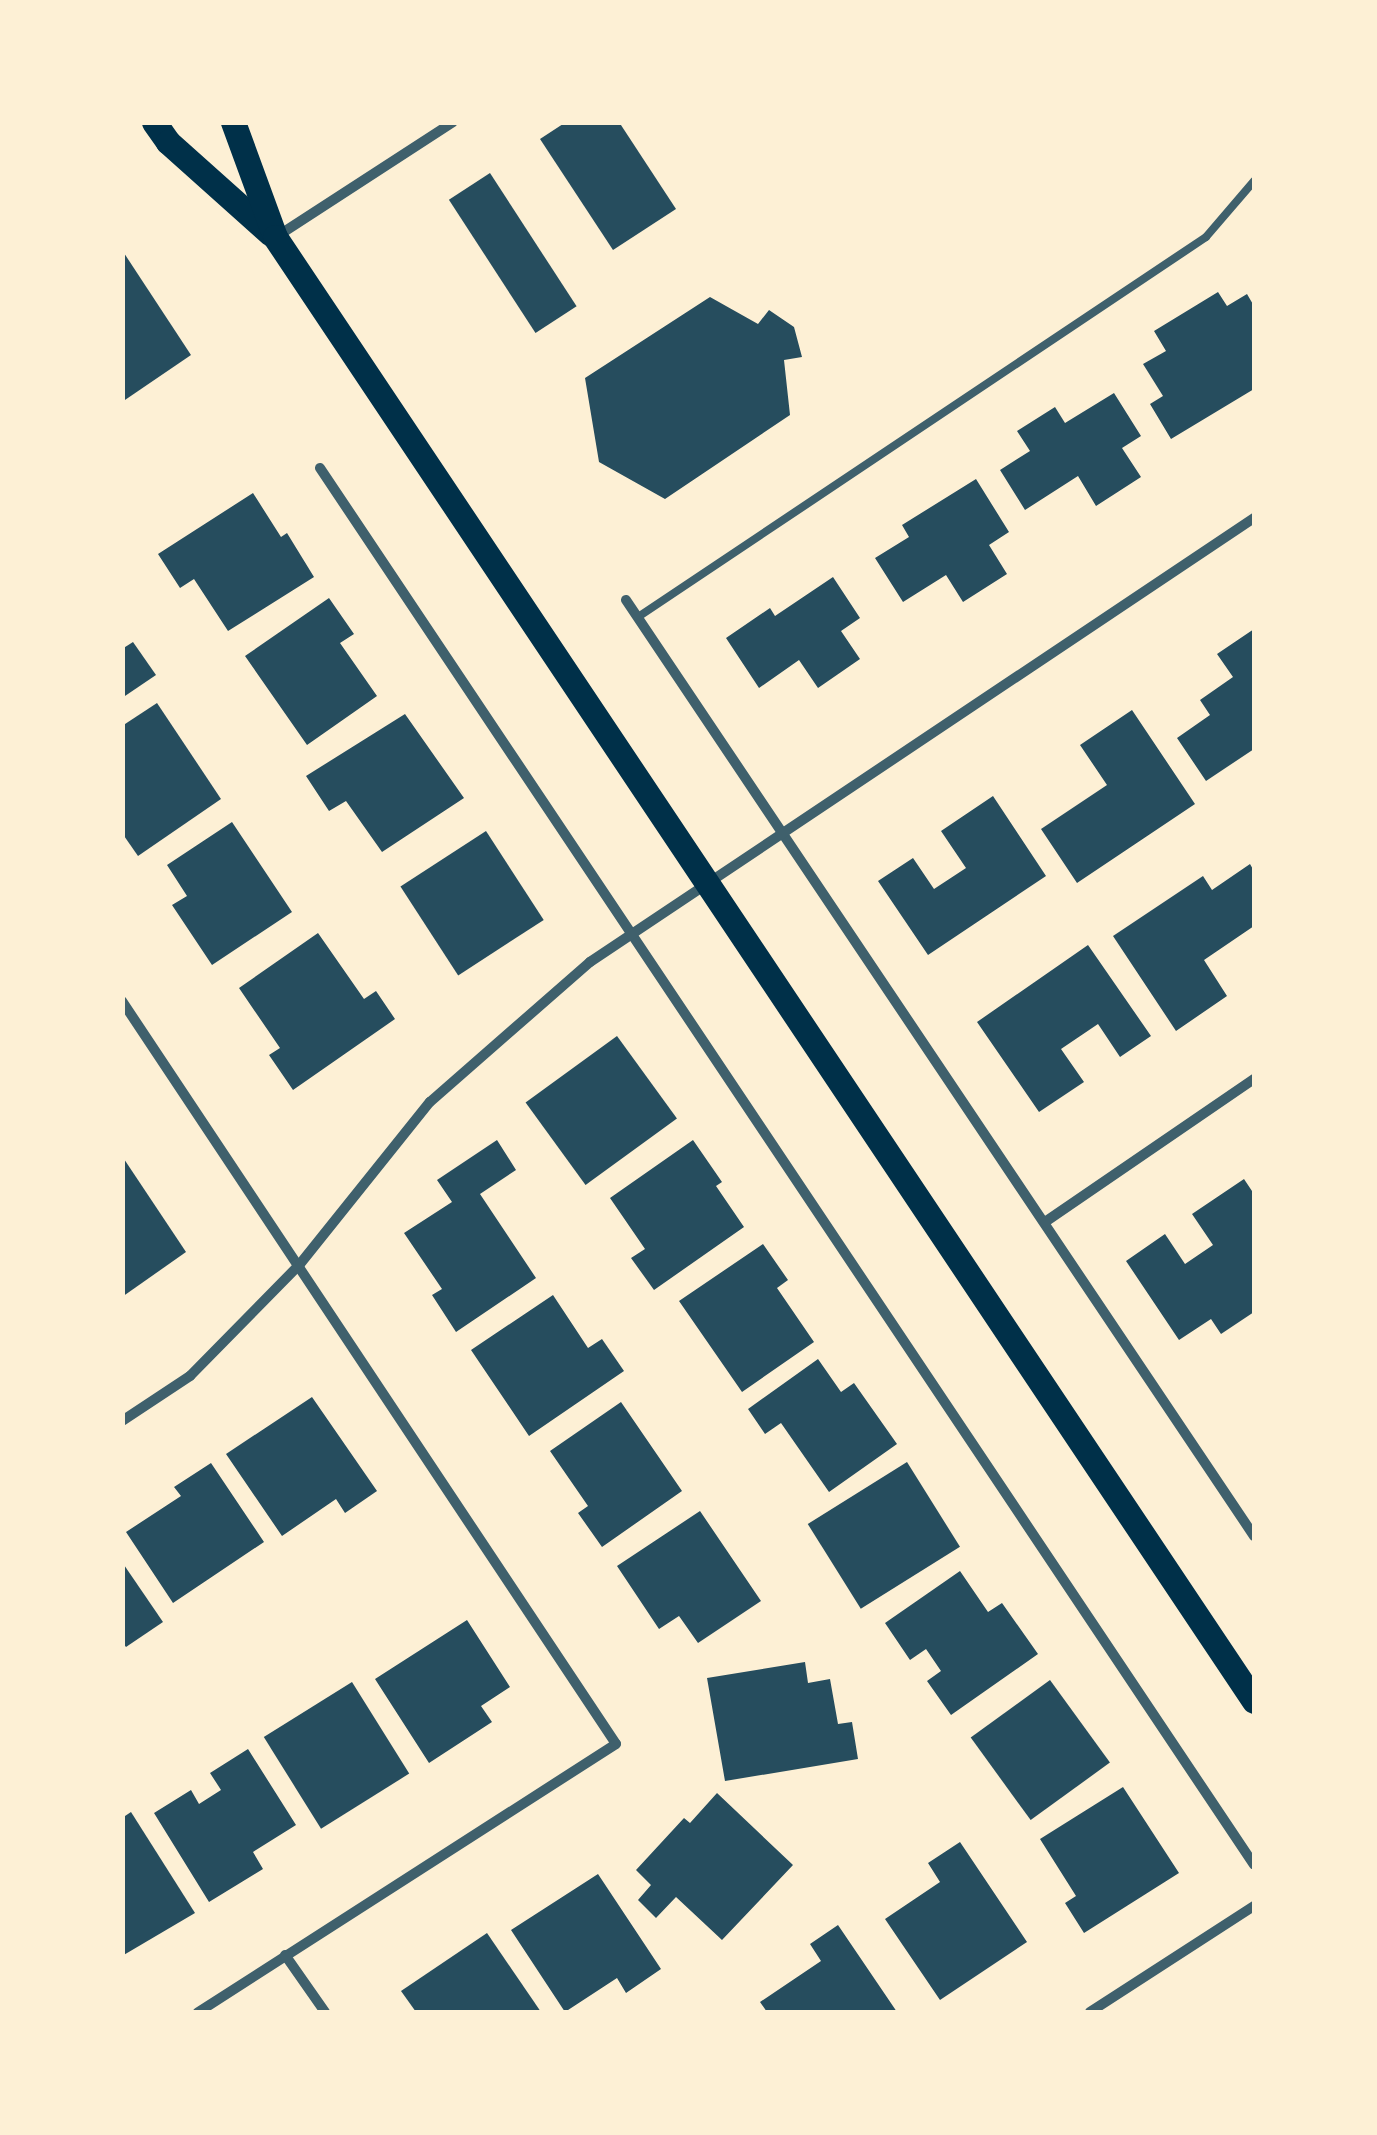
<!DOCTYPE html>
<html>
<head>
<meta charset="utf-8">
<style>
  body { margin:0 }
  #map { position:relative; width:1377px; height:2135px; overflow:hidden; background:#fdf0d5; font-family:Raleway,sans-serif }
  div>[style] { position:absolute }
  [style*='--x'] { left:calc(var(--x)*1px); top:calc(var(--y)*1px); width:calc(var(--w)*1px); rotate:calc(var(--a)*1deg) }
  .building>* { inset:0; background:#264d5e; transform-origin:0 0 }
  .service>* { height:8px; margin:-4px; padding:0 4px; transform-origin:4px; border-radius:4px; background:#3f606c }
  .minor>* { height:10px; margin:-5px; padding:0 5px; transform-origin:5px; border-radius:5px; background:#3f606c }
  .primary>* { height:25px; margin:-12.5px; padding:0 12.5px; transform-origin:12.5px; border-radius:12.5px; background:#003049 }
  span { translate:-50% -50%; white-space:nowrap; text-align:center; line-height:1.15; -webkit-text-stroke:8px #fdf0d5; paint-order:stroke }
  .frame { position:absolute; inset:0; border:125px solid #fdf0d5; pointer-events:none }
</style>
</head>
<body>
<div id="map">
  <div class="building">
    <div style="clip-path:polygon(566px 122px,619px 122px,676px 209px,613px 250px,540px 139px)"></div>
    <div style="left:490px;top:173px;width:159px;height:49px;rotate:57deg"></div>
    <div style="clip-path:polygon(122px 250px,191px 355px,122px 402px)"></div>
    <div style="clip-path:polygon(1218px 292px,1227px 306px,1247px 294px,1254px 306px,1254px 389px,1171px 439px,1150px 404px,1163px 396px,1143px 364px,1166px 351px,1154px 331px)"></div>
    <div style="clip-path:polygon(710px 297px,758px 324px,769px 310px,794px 327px,802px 357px,784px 360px,790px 415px,665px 499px,599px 462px,585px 378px)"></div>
    <div style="clip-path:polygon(1114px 393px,1141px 436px,1122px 448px,1141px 477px,1096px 506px,1078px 476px,1025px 510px,1000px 470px,1030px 451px,1017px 431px,1055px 407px,1065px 423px)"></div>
    <div style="clip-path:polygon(976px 479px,1009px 532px,989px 545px,1007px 574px,963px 602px,946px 575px,903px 602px,875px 558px,909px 537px,902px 525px)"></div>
    <div style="clip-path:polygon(253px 493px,281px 537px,287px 533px,314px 577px,228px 631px,194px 579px,180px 588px,158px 554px)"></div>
    <div style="clip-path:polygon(833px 577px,860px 618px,841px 631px,860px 659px,818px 688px,799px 660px,759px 688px,726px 638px,770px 608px,775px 616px)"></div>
    <div style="clip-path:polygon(329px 598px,354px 634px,340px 643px,377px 696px,307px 745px,245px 656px)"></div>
    <div style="clip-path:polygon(1254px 629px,1254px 749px,1206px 781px,1177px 738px,1210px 715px,1200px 700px,1233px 677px,1217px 654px)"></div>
    <div style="clip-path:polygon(133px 642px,156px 675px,122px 698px,122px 649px)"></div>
    <div style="clip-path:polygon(157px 703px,221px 799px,138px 856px,122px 833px,122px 726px)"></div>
    <div style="clip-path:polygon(1132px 710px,1195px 804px,1077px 883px,1041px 829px,1107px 785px,1080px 745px)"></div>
    <div style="clip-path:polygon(405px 714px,464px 798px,382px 852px,346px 801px,329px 811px,306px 776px)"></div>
    <div style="clip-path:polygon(993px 796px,1046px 876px,928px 955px,878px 881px,913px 858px,934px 889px,966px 868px,941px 831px)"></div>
    <div style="clip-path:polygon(232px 822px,292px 912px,212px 965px,172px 905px,187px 896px,167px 865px)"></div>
    <div style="left:486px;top:831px;width:106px;height:102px;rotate:57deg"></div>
    <div style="clip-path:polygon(1250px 864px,1254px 871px,1254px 926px,1204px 960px,1227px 996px,1176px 1031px,1113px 936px,1203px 876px,1212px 890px)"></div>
    <div style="clip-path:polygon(318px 933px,364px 999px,376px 991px,395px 1019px,293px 1090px,269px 1055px,280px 1048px,239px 988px)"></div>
    <div style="clip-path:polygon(1088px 945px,1151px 1036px,1120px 1057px,1098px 1024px,1061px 1049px,1084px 1082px,1039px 1112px,977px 1022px)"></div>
    <div style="left:617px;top:1036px;width:102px;height:113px;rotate:54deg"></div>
    <div style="clip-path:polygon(497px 1140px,516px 1170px,480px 1194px,536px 1278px,456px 1332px,432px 1295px,442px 1289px,404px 1233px,452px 1202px,437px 1180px)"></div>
    <div style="clip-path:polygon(693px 1140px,722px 1182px,716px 1186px,744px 1227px,654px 1290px,631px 1258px,645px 1249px,610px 1198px)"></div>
    <div style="clip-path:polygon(122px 1156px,186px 1252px,122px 1297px)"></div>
    <div style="clip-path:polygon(1244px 1179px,1254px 1194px,1254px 1312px,1221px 1334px,1211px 1319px,1179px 1340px,1126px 1261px,1165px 1234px,1185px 1264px,1213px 1245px,1192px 1214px)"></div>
    <div style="clip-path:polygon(763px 1244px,788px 1280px,777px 1288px,814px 1342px,742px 1392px,679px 1301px)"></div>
    <div style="clip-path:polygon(553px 1295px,588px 1348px,602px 1339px,624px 1371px,529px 1436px,471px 1350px)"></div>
    <div style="clip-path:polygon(818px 1359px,841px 1392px,854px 1383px,897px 1444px,829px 1492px,781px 1423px,765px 1434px,748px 1409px)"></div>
    <div style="clip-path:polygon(312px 1397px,377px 1491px,345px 1513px,336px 1499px,282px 1536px,226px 1454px)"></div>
    <div style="clip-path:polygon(621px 1402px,682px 1491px,602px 1547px,578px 1513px,588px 1506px,550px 1451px)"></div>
    <div style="left:907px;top:1462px;width:100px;height:117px;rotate:58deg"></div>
    <div style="clip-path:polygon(211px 1463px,264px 1542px,173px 1603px,126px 1532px,181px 1496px,174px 1487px)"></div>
    <div style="clip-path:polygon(700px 1511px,761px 1601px,698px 1643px,679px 1616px,659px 1629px,617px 1566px)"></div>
    <div style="clip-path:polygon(122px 1562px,163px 1622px,126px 1647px,122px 1642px)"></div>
    <div style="clip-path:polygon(960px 1571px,988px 1612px,1002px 1603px,1038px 1654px,951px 1715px,927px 1681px,941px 1671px,926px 1649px,910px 1660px,885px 1623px)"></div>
    <div style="clip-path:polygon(467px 1620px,510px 1687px,481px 1706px,492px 1722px,429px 1763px,375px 1679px)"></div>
    <div style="clip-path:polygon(805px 1662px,808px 1683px,830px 1679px,838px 1724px,852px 1722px,858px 1759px,725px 1781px,707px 1678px)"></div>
    <div style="left:1050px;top:1680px;width:102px;height:98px;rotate:54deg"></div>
    <div style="left:352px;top:1682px;width:108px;height:104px;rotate:58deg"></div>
    <div style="clip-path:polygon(248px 1749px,296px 1825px,253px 1852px,263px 1869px,209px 1902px,154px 1813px,191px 1790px,199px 1804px,221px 1790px,210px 1773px)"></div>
    <div style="clip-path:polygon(1123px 1787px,1179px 1873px,1084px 1933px,1065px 1903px,1076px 1896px,1040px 1839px)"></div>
    <div style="clip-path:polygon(717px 1793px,793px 1865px,722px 1940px,676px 1897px,656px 1918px,638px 1900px,651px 1885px,636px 1870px,684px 1818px,690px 1823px)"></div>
    <div style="clip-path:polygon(131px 1812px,195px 1913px,122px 1956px,122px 1818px)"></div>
    <div style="clip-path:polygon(960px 1842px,1027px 1942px,940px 2000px,885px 1919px,940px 1882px,928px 1863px)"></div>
    <div style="clip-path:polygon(598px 1874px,661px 1969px,626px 1993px,617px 1978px,565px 2012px,511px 1930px)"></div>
    <div style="clip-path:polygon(838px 1925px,897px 2012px,767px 2012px,760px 2002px,821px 1961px,810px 1944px)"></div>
    <div style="clip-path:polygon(487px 1933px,541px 2012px,416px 2012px,401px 1991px)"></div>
  </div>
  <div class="service">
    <div style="--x:638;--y:617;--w:683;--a:-33.78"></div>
    <div style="--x:1206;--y:237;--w:74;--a:-49.4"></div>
  </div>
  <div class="minor">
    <div style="--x:276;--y:237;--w:211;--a:-33"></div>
    <div style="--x:320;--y:468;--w:1680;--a:56.23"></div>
    <div style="--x:626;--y:600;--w:1127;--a:56.14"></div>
    <div style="--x:122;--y:1001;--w:892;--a:56.38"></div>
    <div style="--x:616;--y:1744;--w:497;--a:147.3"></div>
    <div style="--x:1045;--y:1222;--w:253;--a:-34.4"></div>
    <div style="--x:122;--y:1421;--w:82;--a:-33.5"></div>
    <div style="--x:190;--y:1376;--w:157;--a:-45.5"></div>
    <div style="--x:300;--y:1264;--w:208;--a:-51.3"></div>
    <div style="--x:430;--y:1102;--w:213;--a:-41.2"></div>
    <div style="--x:590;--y:962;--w:799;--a:-33.77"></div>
    <div style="--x:285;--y:1955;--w:70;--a:54.9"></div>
    <div style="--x:1090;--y:2012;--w:195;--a:-32.9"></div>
  </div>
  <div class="primary">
    <div style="--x:154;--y:122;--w:24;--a:55"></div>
    <div style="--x:168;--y:142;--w:138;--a:41.8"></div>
    <div style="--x:233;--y:122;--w:122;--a:69.9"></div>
    <div style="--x:275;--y:237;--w:1761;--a:56.23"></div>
  </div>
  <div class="frame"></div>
</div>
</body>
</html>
